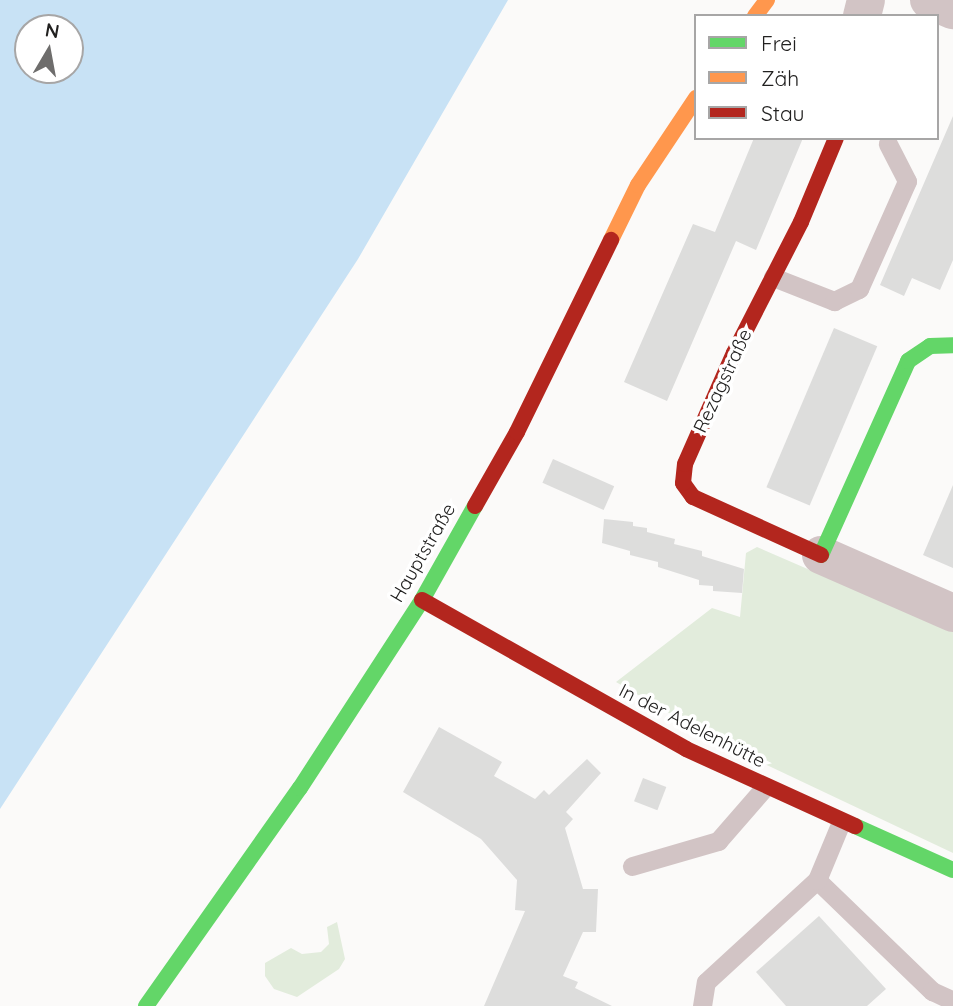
<!DOCTYPE html>
<html>
<head>
<meta charset="utf-8">
<style>
  body { margin:0 }
  #map { position:relative; width:953px; height:1006px; overflow:hidden; background:#fbfaf9; font-family:Quicksand,sans-serif }
  div>[style] { position:absolute }
  [style*='--x'] { left:calc(var(--x)*1px); top:calc(var(--y)*1px); width:calc(var(--w)*1px); rotate:calc(var(--a)*1deg) }
  .green>* { inset:0; background:#e2ecdc }
  .water>* { inset:0; background:#c8e2f5 }
  .building>* { inset:0; background:#dddddc; transform-origin:0 0 }
  .lane>* { height:19px; margin:-9.5px; padding:0 9.5px; transform-origin:9.5px; border-radius:9.5px; background:#d2c4c5 }
  .street>* { height:38px; margin:-19px; padding:0 19px; transform-origin:19px; border-radius:19px; background:#d2c4c5 }
  .fast>* { height:16px; margin:-8px; padding:0 8px; transform-origin:8px; border-radius:8px; background:#63d668 }
  .slow>* { height:16px; margin:-8px; padding:0 8px; transform-origin:8px; border-radius:8px; background:#ff974d }
  .jam>* { height:16px; margin:-8px; padding:0 8px; transform-origin:8px; border-radius:8px; background:#b3261e }
  span { translate:-50% -50%; white-space:nowrap; text-align:center; line-height:1.15; -webkit-text-stroke:7px #fff; paint-order:stroke }
  .street-label { font-size:19px; color:#222120 }
  .legend { position:absolute; left:694px; top:14px; width:245px; height:126px; box-sizing:border-box; background:#fff; border:2px solid #a7a6a6; margin:0; padding:9px 12px; list-style:none; font-size:21px; color:#222120 }
  .legend li { display:flex; align-items:center; gap:14px; height:35px }
  .legend b { width:35px; border:2px solid #a7a6a6 }
  .north { position:absolute; left:14px; top:14px; width:70px; height:70px; box-sizing:border-box; background:#fff; border:2px solid #a7a6a6; border-radius:50%; rotate:10deg; font-size:19px; font-weight:700; line-height:28px; text-align:center; color:#222120 }
  .north::after { content:''; display:block; margin:auto; width:24px; height:32px; background:#6e6d6c; clip-path:polygon(50% 0,100% 100%,50% 72%,0 100%) }
</style>
</head>
<body>
<div id="map">
  <div class="green">
    <div style="clip-path:polygon(757px 547px,953px 632px,953px 853px,722px 744px,616px 682px,712px 608px,740px 617px,746px 553px)"></div>
    <div style="clip-path:polygon(337px 922px,345px 959px,339px 969px,297px 997px,274px 989px,265px 976px,265px 963px,291px 948px,302px 954px,321px 952px,329px 944px,327px 927px)"></div>
  </div>
  <div class="water">
    <div style="clip-path:polygon(evenodd,0 0,508px 0,358px 259px,0 809px,0 0,28px 28px,70px 28px,70px 70px,28px 70px,28px 28px)"></div>
  </div>
  <div class="building">
    <div style="clip-path:polygon(953px 116px,953px 260px,940px 290px,912px 278px,904px 296px,880px 285px)"></div>
    <div style="clip-path:polygon(754px 138px,803px 138px,756px 250px,736px 241px,667px 401px,624px 382px,693px 224px,715px 232px)"></div>
    <div style="left:834px;top:328px;width:47px;height:173px;rotate:23deg"></div>
    <div style="left:553px;top:459px;width:67px;height:26px;rotate:24deg"></div>
    <div style="clip-path:polygon(953px 485px,953px 568px,923px 555px)"></div>
    <div style="clip-path:polygon(604px 519px,633px 522px,633px 526px,647px 528px,647px 532px,675px 539px,674px 544px,702px 551px,702px 556px,744px 569px,742px 593px,713px 591px,713px 586px,699px 585px,699px 580px,658px 567px,658px 562px,630px 555px,630px 551px,602px 543px)"></div>
    <div style="clip-path:polygon(439px 727px,502px 762px,494px 776px,535px 799px,544px 790px,549px 795px,587px 759px,601px 773px,566px 812px,573px 819px,565px 828px,583px 889px,598px 889px,596px 932px,583px 932px,563px 976px,578px 982px,575px 988px,612px 1006px,484px 1006px,525px 911px,515px 910px,517px 880px,481px 839px,403px 792px)"></div>
    <div style="left:643px;top:778px;width:25px;height:25px;rotate:21deg"></div>
    <div style="clip-path:polygon(819px 916px,886px 989px,867px 1006px,786px 1006px,756px 972px)"></div>
  </div>
  <div class="lane">
    <div style="--x:773;--y:277;--w:66;--a:21.5"></div>
    <div style="--x:834;--y:301;--w:28;--a:-26"></div>
    <div style="--x:859;--y:289;--w:118;--a:-66"></div>
    <div style="--x:907;--y:181;--w:42;--a:-117.2"></div>
    <div style="--x:632;--y:866;--w:90;--a:-16.2"></div>
    <div style="--x:718;--y:841;--w:72;--a:-49"></div>
    <div style="--x:817;--y:880;--w:160;--a:44"></div>
    <div style="--x:932;--y:991;--w:23;--a:25"></div>
    <div style="--x:702;--y:1006;--w:24;--a:-81"></div>
    <div style="--x:706;--y:982;--w:151;--a:-42.6"></div>
    <div style="--x:817;--y:880;--w:63;--a:-67.5"></div>
  </div>
  <div class="street">
    <div style="--x:929;--y:0;--w:26;--a:23"></div>
    <div style="--x:862;--y:16;--w:16;--a:-76"></div>
    <div style="--x:821;--y:555;--w:144;--a:23.7"></div>
  </div>
  <div class="fast">
    <div style="--x:821;--y:555;--w:213;--a:-65.8"></div>
    <div style="--x:908;--y:361;--w:27;--a:-34"></div>
    <div style="--x:930;--y:346;--w:23;--a:-2"></div>
    <div style="--x:855;--y:826;--w:107;--a:24.2"></div>
    <div style="--x:146;--y:1006;--w:267;--a:-54.8"></div>
    <div style="--x:300;--y:788;--w:224;--a:-57"></div>
    <div style="--x:422;--y:600;--w:108;--a:-60.6"></div>
  </div>
  <div class="slow">
    <div style="--x:755;--y:16;--w:20;--a:-53"></div>
    <div style="--x:611;--y:240;--w:61;--a:-63.9"></div>
    <div style="--x:638;--y:185;--w:105;--a:-56.3"></div>
  </div>
  <div class="jam">
    <div style="--x:475;--y:506;--w:85;--a:-60.4"></div>
    <div style="--x:517;--y:432;--w:214;--a:-63.9"></div>
    <div style="--x:821;--y:555;--w:141;--a:-155.6"></div>
    <div style="--x:693;--y:497;--w:17;--a:-126"></div>
    <div style="--x:683;--y:483;--w:19;--a:-84"></div>
    <div style="--x:685;--y:464;--w:121;--a:-66.2"></div>
    <div style="--x:734;--y:353;--w:147;--a:-62.9"></div>
    <div style="--x:801;--y:222;--w:91;--a:-67.4"></div>
    <div style="--x:422;--y:600;--w:303;--a:29.4"></div>
    <div style="--x:686;--y:749;--w:186;--a:24.5"></div>
  </div>
  <div class="street-label">
    <span style="left:723px;top:381px;rotate:-65deg">Rezagstraße</span>
    <span style="left:423px;top:553px;rotate:-60deg">Hauptstraße</span>
    <span style="left:692px;top:726px;rotate:27deg">In der Adelenhütte</span>
  </div>
  <ul class="legend">
  <li><b style="height:9px;background:#63d668"></b>Frei</li>
  <li><b style="height:9px;background:#ff974d"></b>Zäh</li>
  <li><b style="height:9px;background:#b3261e"></b>Stau</li>
  </ul>
  <div class="north">N</div>
</div>
</body>
</html>
